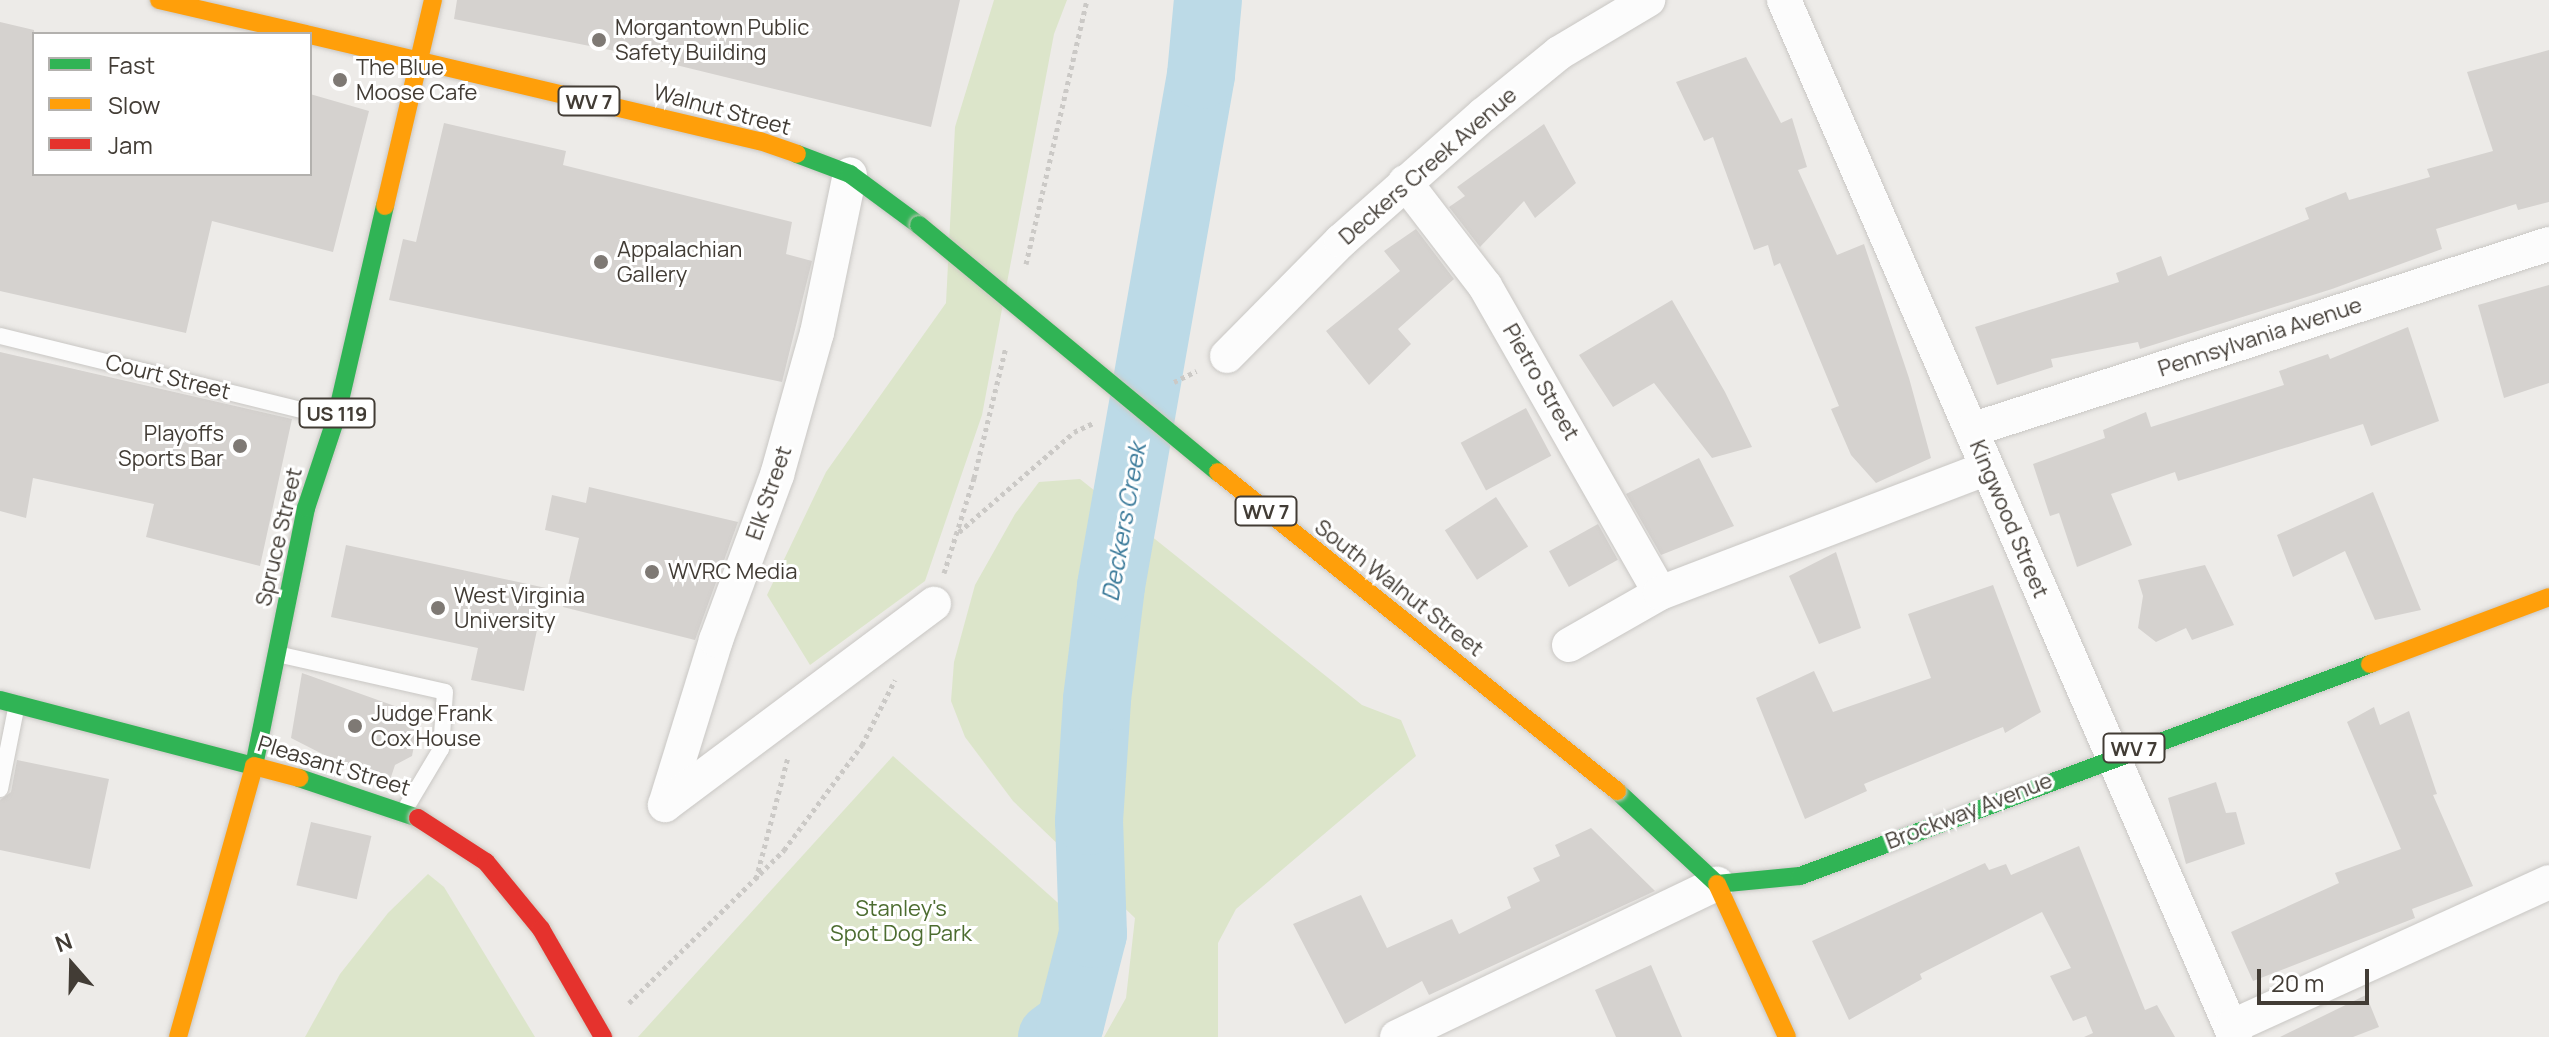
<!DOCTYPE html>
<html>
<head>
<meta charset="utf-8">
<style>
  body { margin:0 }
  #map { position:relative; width:2549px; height:1037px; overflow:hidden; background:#edebe8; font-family:Manrope,sans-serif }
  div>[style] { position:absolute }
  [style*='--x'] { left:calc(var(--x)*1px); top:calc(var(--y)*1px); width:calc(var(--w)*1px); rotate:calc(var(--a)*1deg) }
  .green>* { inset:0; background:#dce5ca }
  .river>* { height:68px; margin:-34px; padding:0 34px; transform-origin:34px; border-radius:34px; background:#bcdae7 }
  .building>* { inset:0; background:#d5d2cf; transform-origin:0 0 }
  .path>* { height:5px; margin-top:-2.5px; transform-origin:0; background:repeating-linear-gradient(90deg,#cbc9c6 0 4px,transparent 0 8px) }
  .roads { filter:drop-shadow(0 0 2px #c9c7c4) drop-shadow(0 0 2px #c9c7c4) }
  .lane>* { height:16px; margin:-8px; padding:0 8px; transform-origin:8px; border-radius:8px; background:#fcfcfc }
  .street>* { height:34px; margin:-17px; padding:0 17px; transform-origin:17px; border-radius:17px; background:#fcfcfc }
  .fast>* { height:18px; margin:-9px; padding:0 9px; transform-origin:9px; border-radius:9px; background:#30b455 }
  .slow>* { height:18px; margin:-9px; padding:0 9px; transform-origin:9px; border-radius:9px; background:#ff9f0a }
  .bridges { filter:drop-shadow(0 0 2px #ccc7bf) drop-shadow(0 0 2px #ccc7bf) }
  .fast-bridge>* { height:18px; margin:-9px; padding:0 9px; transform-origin:9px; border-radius:9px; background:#30b455 }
  .slow-bridge>* { height:18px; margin:-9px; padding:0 9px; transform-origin:9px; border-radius:9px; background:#ff9f0a }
  .jam-bridge>* { height:18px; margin:-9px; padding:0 9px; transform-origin:9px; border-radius:9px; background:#e5322d }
  .dots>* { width:22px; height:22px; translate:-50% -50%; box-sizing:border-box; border:4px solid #fff; border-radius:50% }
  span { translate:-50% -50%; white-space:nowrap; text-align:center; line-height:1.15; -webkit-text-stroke:6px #fff; paint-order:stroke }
  .shield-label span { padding:2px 6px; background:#fff; border:2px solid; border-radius:6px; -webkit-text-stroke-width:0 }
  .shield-label { font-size:20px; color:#423c35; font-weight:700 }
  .poi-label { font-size:22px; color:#423c35 }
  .left { translate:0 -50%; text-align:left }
  .right { translate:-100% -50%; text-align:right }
  .street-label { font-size:22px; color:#423c35 }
  .park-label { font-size:22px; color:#4c6c30 }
  .water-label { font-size:24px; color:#397999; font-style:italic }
  .legend { position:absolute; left:32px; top:32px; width:280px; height:144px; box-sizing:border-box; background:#fff; border:2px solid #b3b1ae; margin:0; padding:10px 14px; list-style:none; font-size:24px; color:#423c35 }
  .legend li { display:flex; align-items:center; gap:16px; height:40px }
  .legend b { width:40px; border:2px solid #b3b1ae }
  .north { position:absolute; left:32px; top:925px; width:80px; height:80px; -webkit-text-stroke:6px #fff; paint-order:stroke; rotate:340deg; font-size:22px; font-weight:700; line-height:32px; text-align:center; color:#423c35 }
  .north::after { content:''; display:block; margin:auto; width:28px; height:36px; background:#423c35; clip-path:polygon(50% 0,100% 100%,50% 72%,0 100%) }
  .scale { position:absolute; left:2257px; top:969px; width:112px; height:36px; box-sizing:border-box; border:4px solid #423c35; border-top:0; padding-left:10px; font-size:24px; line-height:28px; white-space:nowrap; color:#423c35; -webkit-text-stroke:6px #fff; paint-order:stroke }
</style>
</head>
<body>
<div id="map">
  <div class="green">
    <div style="clip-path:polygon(994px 0,1067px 0,1054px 34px,982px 415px,925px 581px,810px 665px,767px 595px,826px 472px,946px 303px,955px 127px)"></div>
    <div style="clip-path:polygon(1080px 479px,1362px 705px,1401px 720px,1416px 756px,1236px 909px,1218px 943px,1218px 1037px,1104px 1037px,1126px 998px,1135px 918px,1013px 801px,965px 737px,951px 701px,954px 662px,975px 585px,1015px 514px,1039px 482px)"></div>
    <div style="clip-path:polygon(893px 756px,1093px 934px,1070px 1024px,1048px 1037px,638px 1037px)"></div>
    <div style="clip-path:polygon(428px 874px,444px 887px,535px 1037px,305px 1037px,340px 974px,388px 913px)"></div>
  </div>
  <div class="river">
    <div style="--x:1052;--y:1037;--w:22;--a:-36"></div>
    <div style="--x:1070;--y:1024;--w:93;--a:-75.7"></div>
    <div style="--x:1093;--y:934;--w:113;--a:-92"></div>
    <div style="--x:1089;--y:821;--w:122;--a:-86.2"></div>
    <div style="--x:1097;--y:699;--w:114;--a:-82.9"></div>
    <div style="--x:1111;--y:586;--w:519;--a:-80.01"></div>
    <div style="--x:1201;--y:75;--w:75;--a:-84.7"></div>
  </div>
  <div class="building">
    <div style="clip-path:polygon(457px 0,960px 0,931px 127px,635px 55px,454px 19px)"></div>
    <div style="clip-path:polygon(0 22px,34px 30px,34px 174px,310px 174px,310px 94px,369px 111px,333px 252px,212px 221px,186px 333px,0 291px)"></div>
    <div style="clip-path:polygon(2549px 50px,2549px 202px,2518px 210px,2516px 204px,2436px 229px,2442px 249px,2332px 289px,2140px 349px,2138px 342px,2051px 359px,2053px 367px,1997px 385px,1975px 327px,2119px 282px,2116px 273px,2161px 256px,2168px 276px,2309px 219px,2305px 208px,2346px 192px,2349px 200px,2430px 177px,2427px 169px,2493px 151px,2467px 72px)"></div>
    <div style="clip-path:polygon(1746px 57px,1781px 123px,1792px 118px,1807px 167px,1798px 170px,1837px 255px,1864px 244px,1909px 378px,1931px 458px,1876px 483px,1851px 455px,1831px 409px,1839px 406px,1780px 263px,1774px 266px,1768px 245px,1754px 250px,1713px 137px,1704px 141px,1676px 82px)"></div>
    <div style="clip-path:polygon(444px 123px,566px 151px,563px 165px,792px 222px,786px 254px,812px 261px,782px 382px,389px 300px,403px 239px,416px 242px)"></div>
    <div style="clip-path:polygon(1544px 124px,1576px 183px,1535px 218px,1524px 201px,1480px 247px,1449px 207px,1465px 196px,1457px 187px)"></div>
    <div style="clip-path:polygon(1416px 229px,1454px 279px,1398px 329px,1411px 344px,1369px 385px,1326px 331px,1400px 271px,1384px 251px)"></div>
    <div style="clip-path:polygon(2549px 285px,2549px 383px,2504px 398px,2478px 305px)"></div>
    <div style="clip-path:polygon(1672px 300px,1725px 392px,1752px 447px,1712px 458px,1654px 383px,1613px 407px,1579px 355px)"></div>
    <div style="clip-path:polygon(2408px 327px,2439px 421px,2371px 446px,2363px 424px,2178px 481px,2175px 472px,2111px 494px,2132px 545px,2077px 567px,2059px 513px,2050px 516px,2033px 464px,2105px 438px,2103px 430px,2146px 412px,2151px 427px,2284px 385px,2279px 371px,2328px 354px,2330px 359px)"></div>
    <div style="clip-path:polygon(0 352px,292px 419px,260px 566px,146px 537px,154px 504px,33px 478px,26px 518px,0 511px)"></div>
    <div style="left:1526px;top:408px;width:54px;height:74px;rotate:62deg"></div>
    <div style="clip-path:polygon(1699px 458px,1734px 526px,1661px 555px,1626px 494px)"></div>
    <div style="clip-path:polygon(589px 487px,738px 522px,695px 640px,563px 607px,579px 538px,545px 530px,552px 495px,586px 503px)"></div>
    <div style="clip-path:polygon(2373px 492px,2421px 610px,2375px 620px,2345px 551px,2293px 577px,2277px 535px)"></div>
    <div style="left:1496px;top:497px;width:59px;height:61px;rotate:57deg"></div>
    <div style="left:1598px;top:524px;width:41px;height:56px;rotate:61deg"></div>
    <div style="clip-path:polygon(346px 545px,546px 588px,524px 691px,471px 680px,478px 648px,331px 617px)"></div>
    <div style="clip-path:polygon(1836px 552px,1861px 628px,1819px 644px,1789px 576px)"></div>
    <div style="clip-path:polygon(2205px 565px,2234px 625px,2192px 640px,2186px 628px,2156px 642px,2138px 628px,2143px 596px,2138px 580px)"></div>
    <div style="clip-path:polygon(1993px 585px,2041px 712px,2005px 733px,2003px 727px,1864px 784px,1867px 791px,1805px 819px,1756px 698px,1814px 671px,1833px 712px,1931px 678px,1908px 614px)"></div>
    <div style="clip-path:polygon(302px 673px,420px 715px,412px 756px,395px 765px,390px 780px,338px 762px,291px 738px)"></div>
    <div style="clip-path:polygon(2374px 707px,2380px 725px,2409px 711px,2437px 794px,2433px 795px,2473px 886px,2412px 909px,2415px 918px,2253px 981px,2231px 932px,2339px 883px,2335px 873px,2401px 849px,2347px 722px)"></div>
    <div style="clip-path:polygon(17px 760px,109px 779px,90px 869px,0 850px,0 800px,11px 792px)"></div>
    <div style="clip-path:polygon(2216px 782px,2226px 813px,2236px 812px,2245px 844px,2186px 864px,2168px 798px)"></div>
    <div style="left:311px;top:822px;width:62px;height:65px;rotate:13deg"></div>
    <div style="clip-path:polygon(1591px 828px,1655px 891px,1429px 995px,1422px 981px,1345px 1024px,1293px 924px,1361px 895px,1387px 948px,1452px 919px,1459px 934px,1511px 908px,1507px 897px,1540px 881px,1533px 868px,1560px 856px,1555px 845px)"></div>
    <div style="clip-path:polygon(2079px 846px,2145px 1010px,2157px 1005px,2175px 1037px,2084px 1037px,2093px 1033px,2086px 1016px,2073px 1021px,2050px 976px,2071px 968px,2042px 912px,1920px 974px,1922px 979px,1849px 1020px,1812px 941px,1985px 863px,1989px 870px,2006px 864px,2011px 875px)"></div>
    <div style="clip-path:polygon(1651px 965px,1682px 1037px,1616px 1037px,1595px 990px)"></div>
    <div style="clip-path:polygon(2366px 995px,2379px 1027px,2353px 1037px,2280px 1037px)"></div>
  </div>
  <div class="path">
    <div style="--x:1026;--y:264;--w:271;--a:-77"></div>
    <div style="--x:1174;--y:382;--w:25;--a:-26"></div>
    <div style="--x:959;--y:532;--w:152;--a:-41"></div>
    <div style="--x:1074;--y:432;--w:21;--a:-25"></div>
    <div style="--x:944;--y:573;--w:100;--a:-72.5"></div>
    <div style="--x:974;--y:478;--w:135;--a:-76.3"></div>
    <div style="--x:756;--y:879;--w:126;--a:-75.3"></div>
    <div style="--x:629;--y:1003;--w:218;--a:-44.6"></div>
    <div style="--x:784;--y:850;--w:131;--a:-53.4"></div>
    <div style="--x:862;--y:745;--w:73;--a:-63.1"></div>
  </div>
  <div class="roads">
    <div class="lane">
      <div style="--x:0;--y:336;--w:344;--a:13.8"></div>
      <div style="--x:277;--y:654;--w:172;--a:12.7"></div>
      <div style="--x:445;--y:692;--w:57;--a:94"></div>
      <div style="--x:441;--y:749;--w:72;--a:120.8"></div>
      <div style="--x:0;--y:789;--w:87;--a:-78.7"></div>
    </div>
    <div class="street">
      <div style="--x:1784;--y:0;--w:1131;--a:66.5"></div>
      <div style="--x:1405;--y:182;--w:131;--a:52.4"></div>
      <div style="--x:1485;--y:286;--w:353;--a:60.3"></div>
      <div style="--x:1227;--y:356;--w:162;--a:-45.3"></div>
      <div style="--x:1341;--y:241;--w:190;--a:-41.6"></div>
      <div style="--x:1483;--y:115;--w:98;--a:-39.2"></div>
      <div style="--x:1559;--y:53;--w:104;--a:-30.8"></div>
      <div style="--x:1971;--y:430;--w:607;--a:-17.84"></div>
      <div style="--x:1569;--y:645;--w:105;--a:-29.7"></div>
      <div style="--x:1660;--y:593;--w:350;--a:-20.9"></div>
      <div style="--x:665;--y:805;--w:173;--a:-72.8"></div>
      <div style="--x:716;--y:640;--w:176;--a:-69.7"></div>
      <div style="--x:777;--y:475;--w:148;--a:-74.3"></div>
      <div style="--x:817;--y:333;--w:162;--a:-78.3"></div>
      <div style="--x:665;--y:805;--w:336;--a:-36.8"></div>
      <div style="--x:2231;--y:1027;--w:349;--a:-24.5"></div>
      <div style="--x:1397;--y:1037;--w:355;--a:-25.6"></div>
    </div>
    <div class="fast">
      <div style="--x:797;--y:154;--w:57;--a:20.7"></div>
      <div style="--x:850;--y:174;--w:86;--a:36.5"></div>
      <div style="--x:0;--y:700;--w:262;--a:14.6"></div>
      <div style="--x:254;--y:766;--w:263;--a:-78.6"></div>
      <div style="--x:306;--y:508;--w:95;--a:-71.6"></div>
      <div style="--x:336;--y:418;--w:218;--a:-77"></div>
      <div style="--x:299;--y:778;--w:126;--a:18.6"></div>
      <div style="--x:1617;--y:791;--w:137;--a:42.9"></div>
      <div style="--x:1717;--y:884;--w:83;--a:-5.5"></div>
      <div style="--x:1800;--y:876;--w:608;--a:-20.4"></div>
    </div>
    <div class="slow">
      <div style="--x:159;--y:0;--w:151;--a:13"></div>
      <div style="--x:310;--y:35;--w:462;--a:13.3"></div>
      <div style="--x:760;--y:141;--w:39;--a:19"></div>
      <div style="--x:385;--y:206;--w:212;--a:-76.9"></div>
      <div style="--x:2370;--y:664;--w:191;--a:-20.5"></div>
      <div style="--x:1717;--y:884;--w:168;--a:65.4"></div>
      <div style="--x:178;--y:1037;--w:281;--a:-74.3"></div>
      <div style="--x:254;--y:766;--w:47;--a:14.9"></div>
    </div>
  </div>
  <div class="bridges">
    <div class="fast-bridge">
      <div style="--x:919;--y:225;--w:388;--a:39.6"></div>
    </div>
    <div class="slow-bridge">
      <div style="--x:1218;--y:472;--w:511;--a:38.64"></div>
    </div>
    <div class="jam-bridge">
      <div style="--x:418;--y:818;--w:81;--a:32.9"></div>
      <div style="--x:486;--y:862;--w:87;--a:50.6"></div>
      <div style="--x:541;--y:929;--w:125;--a:60.1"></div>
    </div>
  </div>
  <div class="dots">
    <div style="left:599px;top:40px;background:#7e7974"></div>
    <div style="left:340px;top:80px;background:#7e7974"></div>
    <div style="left:601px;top:262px;background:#7e7974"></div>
    <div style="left:240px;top:446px;background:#7e7974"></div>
    <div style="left:652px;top:572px;background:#7e7974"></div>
    <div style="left:438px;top:608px;background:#7e7974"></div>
    <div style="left:355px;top:726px;background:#7e7974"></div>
  </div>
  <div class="shield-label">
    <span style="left:589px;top:101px">WV 7</span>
    <span style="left:337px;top:413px">US 119</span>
    <span style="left:1266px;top:511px">WV 7</span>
    <span style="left:2134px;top:748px">WV 7</span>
  </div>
  <div class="poi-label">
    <span class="left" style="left:615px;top:40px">Morgantown Public<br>Safety Building</span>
    <span class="left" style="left:356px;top:80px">The Blue<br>Moose Cafe</span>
    <span class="left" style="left:617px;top:262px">Appalachian<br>Gallery</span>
    <span class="right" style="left:224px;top:446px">Playoffs<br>Sports Bar</span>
    <span class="left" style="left:668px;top:572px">WVRC Media</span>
    <span class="left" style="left:454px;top:608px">West Virginia<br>University</span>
    <span class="left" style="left:371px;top:726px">Judge Frank<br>Cox House</span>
  </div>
  <div class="street-label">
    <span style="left:722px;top:110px;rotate:15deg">Walnut Street</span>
    <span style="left:1428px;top:166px;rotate:-41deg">Deckers Creek Avenue</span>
    <span style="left:2260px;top:337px;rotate:-18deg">Pennsylvania Avenue</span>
    <span style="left:168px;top:377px;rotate:14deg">Court Street</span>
    <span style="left:1541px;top:382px;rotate:60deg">Pietro Street</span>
    <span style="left:769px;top:493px;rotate:-71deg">Elk Street</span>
    <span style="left:2009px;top:519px;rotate:67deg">Kingwood Street</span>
    <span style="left:279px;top:537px;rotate:-77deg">Spruce Street</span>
    <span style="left:1399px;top:588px;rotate:38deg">South Walnut Street</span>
    <span style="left:334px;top:766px;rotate:17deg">Pleasant Street</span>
    <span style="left:1969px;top:811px;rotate:-21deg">Brockway Avenue</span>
  </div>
  <div class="park-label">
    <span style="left:901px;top:921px">Stanley's<br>Spot Dog Park</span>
  </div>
  <div class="water-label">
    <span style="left:1123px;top:522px;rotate:-80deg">Deckers Creek</span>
  </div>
  <ul class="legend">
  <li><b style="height:10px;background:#30b455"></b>Fast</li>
  <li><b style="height:10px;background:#ff9f0a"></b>Slow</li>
  <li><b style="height:10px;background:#e5322d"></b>Jam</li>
  </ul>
  <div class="north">N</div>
  <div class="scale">20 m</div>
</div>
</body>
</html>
